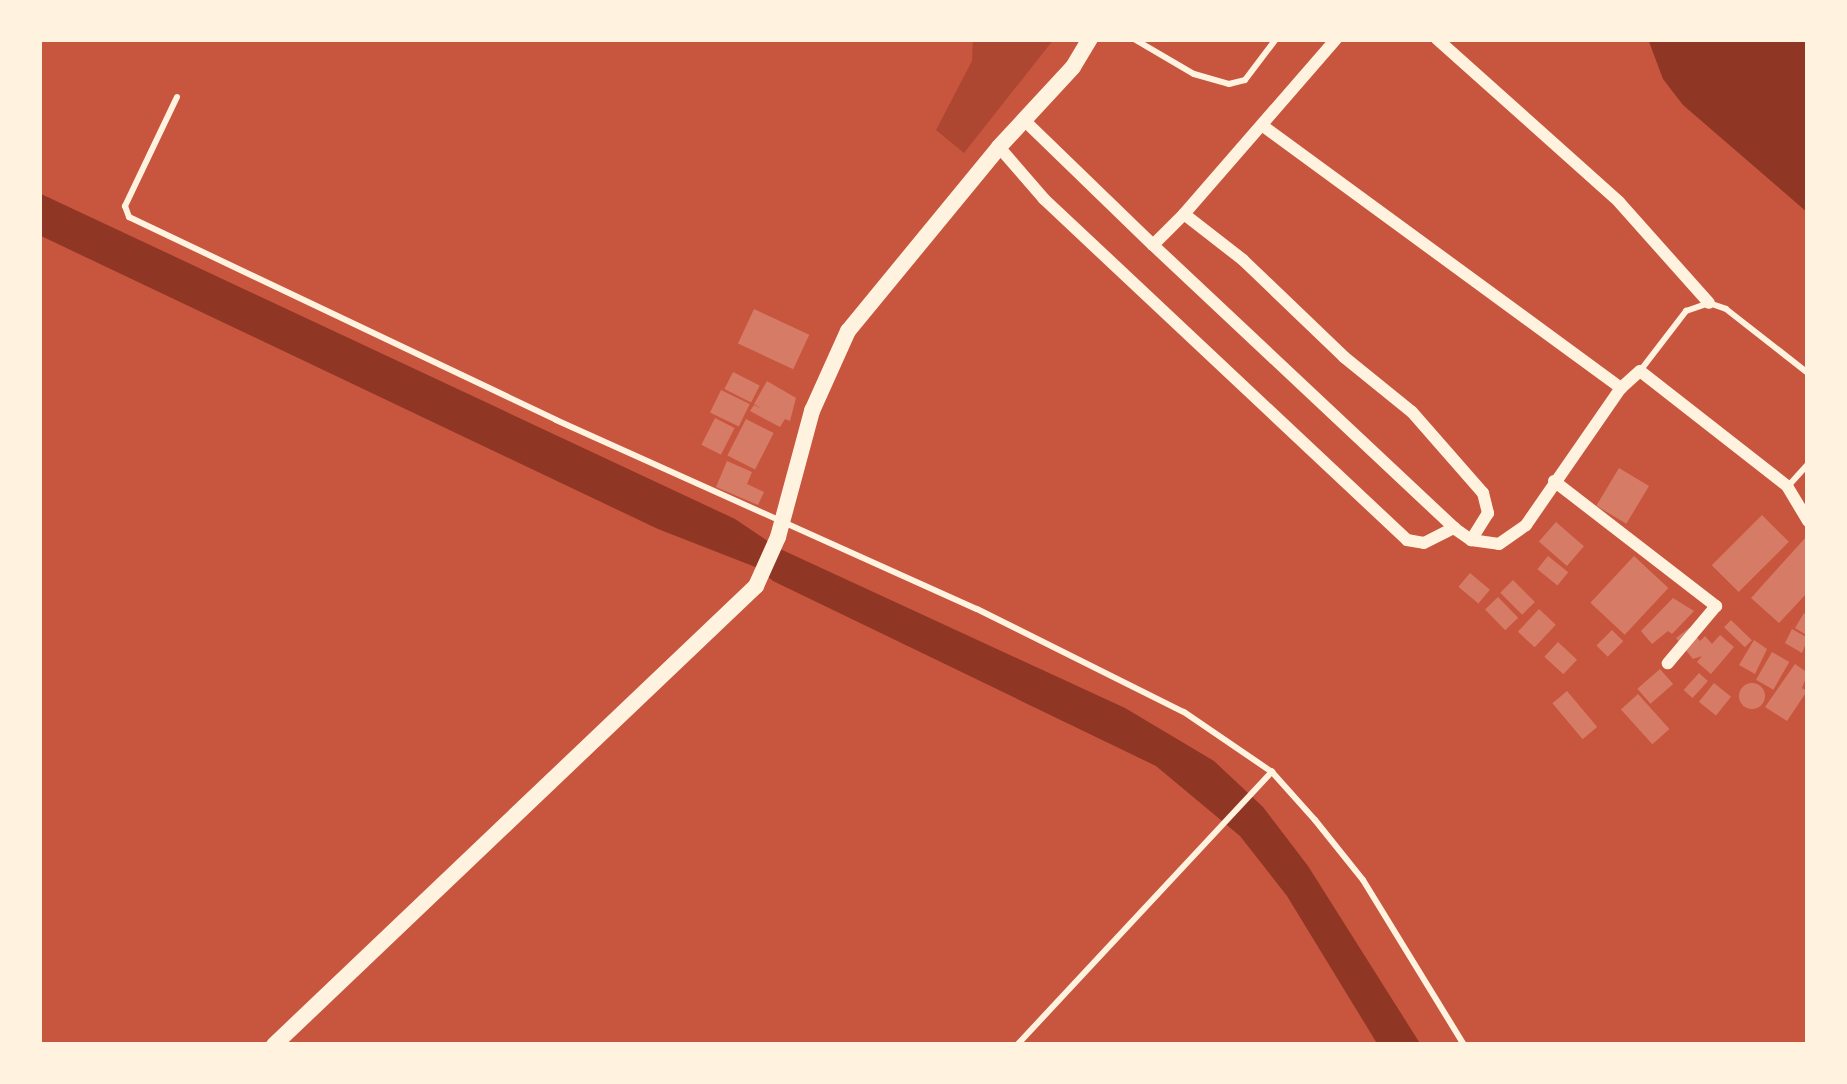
<!DOCTYPE html>
<html>
<head>
<meta charset="utf-8">
<style>
  body { margin:0 }
  #map { position:relative; width:1847px; height:1084px; overflow:hidden; background:#c8553d; font-family:"Source Sans 3",sans-serif }
  div>[style] { position:absolute }
  [style*='--x'] { left:calc(var(--x)*1px); top:calc(var(--y)*1px); width:calc(var(--w)*1px); rotate:calc(var(--a)*1deg) }
  .green>* { inset:0; background:#ae4732 }
  .water>* { inset:0; background:#8f3625 }
  .building>* { inset:0; background:#d67c66; transform-origin:0 0 }
  .round { border-radius:50% }
  .service>* { height:6px; margin:-3px; padding:0 3px; transform-origin:3px; border-radius:3px; background:#fff3e0 }
  .minor>* { height:12px; margin:-6px; padding:0 6px; transform-origin:6px; border-radius:6px; background:#fff3e0 }
  .secondary>* { height:16px; margin:-8px; padding:0 8px; transform-origin:8px; border-radius:8px; background:#fff3e0 }
  span { translate:-50% -50%; white-space:nowrap; text-align:center; line-height:1.15; -webkit-text-stroke:12px #fff3e0; paint-order:stroke }
  .frame { position:absolute; inset:0; border:42px solid #fff3e0; pointer-events:none }
</style>
</head>
<body>
<div id="map">
  <div class="green">
    <div style="clip-path:polygon(973px 39px,1054px 39px,964px 153px,936px 130px,972px 61px)"></div>
  </div>
  <div class="water">
    <div style="clip-path:polygon(1648px 39px,1808px 39px,1808px 213px,1683px 105px,1663px 79px)"></div>
    <div style="clip-path:polygon(39px 193px,735px 519px,778px 548px,1125px 708px,1214px 761px,1263px 807px,1308px 866px,1421px 1045px,1378px 1045px,1287px 896px,1240px 836px,1156px 766px,773px 581px,758px 568px,658px 529px,39px 235px)"></div>
  </div>
  <div class="building">
    <div style="left:754px;top:309px;width:61px;height:38px;rotate:25deg"></div>
    <div style="left:733px;top:372px;width:30px;height:19px;rotate:27deg"></div>
    <div style="clip-path:polygon(767px 381px,796px 398px,790px 421px,785px 419px,780px 427px,750px 411px,754px 405px,762px 409px,754px 404px)"></div>
    <div style="left:721px;top:390px;width:32px;height:25px;rotate:26deg"></div>
    <div style="left:715px;top:418px;width:22px;height:30px;rotate:27deg"></div>
    <div style="left:746px;top:419px;width:31px;height:41px;rotate:27deg"></div>
    <div style="clip-path:polygon(727px 461px,752px 472px,747px 484px,764px 492px,758px 505px,716px 487px)"></div>
    <div style="left:1619px;top:468px;width:35px;height:44px;rotate:31deg"></div>
    <div style="left:1762px;top:515px;width:38px;height:71px;rotate:45deg"></div>
    <div style="left:1556px;top:522px;width:37px;height:26px;rotate:41deg"></div>
    <div style="clip-path:polygon(1806px 537px,1808px 592px,1779px 623px,1751px 598px)"></div>
    <div style="left:1548px;top:556px;width:26px;height:17px;rotate:39deg"></div>
    <div style="left:1634px;top:556px;width:47px;height:64px;rotate:43deg"></div>
    <div style="left:1470px;top:573px;width:26px;height:18px;rotate:40deg"></div>
    <div style="left:1513px;top:580px;width:31px;height:18px;rotate:45deg"></div>
    <div style="left:1498px;top:597px;width:29px;height:18px;rotate:46deg"></div>
    <div style="clip-path:polygon(1673px 598px,1694px 611px,1672px 634px,1668px 631px,1652px 644px,1641px 631px)"></div>
    <div style="left:1539px;top:609px;width:23px;height:31px;rotate:43deg"></div>
    <div style="clip-path:polygon(1804px 613px,1808px 616px,1808px 636px,1795px 628px)"></div>
    <div style="left:1731px;top:620px;width:29px;height:10px;rotate:44deg"></div>
    <div style="clip-path:polygon(1689px 628px,1700px 641px,1705px 636px,1712px 644px,1720px 635px,1734px 647px,1711px 674px,1697px 662px,1702px 656px,1693px 659px,1676px 638px)"></div>
    <div style="clip-path:polygon(1792px 629px,1808px 638px,1802px 653px,1785px 643px)"></div>
    <div style="left:1612px;top:630px;width:16px;height:22px;rotate:45deg"></div>
    <div style="clip-path:polygon(1754px 640px,1767px 649px,1755px 674px,1739px 665px)"></div>
    <div style="left:1558px;top:642px;width:26px;height:20px;rotate:43deg"></div>
    <div style="left:1772px;top:652px;width:20px;height:32px;rotate:30deg"></div>
    <div style="clip-path:polygon(1795px 664px,1808px 673px,1802px 688px,1807px 691px,1787px 721px,1765px 707px)"></div>
    <div style="left:1660px;top:669px;width:20px;height:30px;rotate:49deg"></div>
    <div style="left:1699px;top:673px;width:12px;height:23px;rotate:42deg"></div>
    <div style="left:1714px;top:683px;width:22px;height:24px;rotate:39deg"></div>
    <div class="round" style="left:1739px;top:683px;width:26px;height:26px"></div>
    <div style="left:1567px;top:691px;width:47px;height:19px;rotate:50deg"></div>
    <div style="left:1638px;top:694px;width:47px;height:23px;rotate:48deg"></div>
  </div>
  <div class="service">
    <div style="--x:1134;--y:39;--w:69;--a:30.3"></div>
    <div style="--x:1194;--y:74;--w:36;--a:16"></div>
    <div style="--x:1229;--y:84;--w:16;--a:-14"></div>
    <div style="--x:1245;--y:80;--w:51;--a:-52.9"></div>
    <div style="--x:177;--y:97;--w:121;--a:115.5"></div>
    <div style="--x:125;--y:206;--w:12;--a:70"></div>
    <div style="--x:129;--y:217;--w:473;--a:25.4"></div>
    <div style="--x:556;--y:420;--w:461;--a:24.2"></div>
    <div style="--x:977;--y:609;--w:231;--a:26.5"></div>
    <div style="--x:1184;--y:712;--w:107;--a:34.3"></div>
    <div style="--x:1272;--y:772;--w:64;--a:48.1"></div>
    <div style="--x:1315;--y:820;--w:77;--a:51.3"></div>
    <div style="--x:1363;--y:880;--w:193;--a:58.5"></div>
    <div style="--x:1640;--y:371;--w:76;--a:-52.5"></div>
    <div style="--x:1686;--y:311;--w:24;--a:-19"></div>
    <div style="--x:1709;--y:303;--w:18;--a:19"></div>
    <div style="--x:1726;--y:309;--w:104;--a:38"></div>
    <div style="--x:1790;--y:484;--w:27;--a:-48"></div>
    <div style="--x:1017;--y:1045;--w:374;--a:-47"></div>
  </div>
  <div class="minor">
    <div style="--x:1437;--y:39;--w:244;--a:41.8"></div>
    <div style="--x:1619;--y:202;--w:135;--a:48.3"></div>
    <div style="--x:1025;--y:121;--w:178;--a:44.1"></div>
    <div style="--x:1153;--y:245;--w:44;--a:-45"></div>
    <div style="--x:1184;--y:214;--w:75;--a:37.9"></div>
    <div style="--x:1243;--y:260;--w:140;--a:43.8"></div>
    <div style="--x:1344;--y:357;--w:87;--a:39"></div>
    <div style="--x:1412;--y:412;--w:108;--a:48.8"></div>
    <div style="--x:1483;--y:493;--w:21;--a:76"></div>
    <div style="--x:1488;--y:513;--w:32;--a:122"></div>
    <div style="--x:1263;--y:126;--w:444;--a:36.2"></div>
    <div style="--x:999;--y:147;--w:69;--a:49.1"></div>
    <div style="--x:1044;--y:199;--w:498;--a:43.2"></div>
    <div style="--x:1407;--y:540;--w:17;--a:10"></div>
    <div style="--x:1424;--y:543;--w:34;--a:-27"></div>
    <div style="--x:1454;--y:528;--w:21;--a:35"></div>
    <div style="--x:1471;--y:540;--w:28;--a:8"></div>
    <div style="--x:1499;--y:544;--w:33;--a:-35"></div>
    <div style="--x:1526;--y:525;--w:167;--a:-55.3"></div>
    <div style="--x:1621;--y:388;--w:25;--a:-42"></div>
    <div style="--x:1640;--y:371;--w:187;--a:38"></div>
    <div style="--x:1787;--y:486;--w:41;--a:59"></div>
    <div style="--x:1184;--y:214;--w:232;--a:-49"></div>
    <div style="--x:1153;--y:245;--w:413;--a:43.2"></div>
    <div style="--x:1554;--y:481;--w:205;--a:37.7"></div>
    <div style="--x:1716;--y:606;--w:75;--a:130.1"></div>
  </div>
  <div class="secondary">
    <div style="--x:274;--y:1045;--w:666;--a:-43.6"></div>
    <div style="--x:756;--y:586;--w:54;--a:-65.8"></div>
    <div style="--x:778;--y:537;--w:131;--a:-74.9"></div>
    <div style="--x:812;--y:411;--w:88;--a:-65.8"></div>
    <div style="--x:848;--y:331;--w:238;--a:-50.6"></div>
    <div style="--x:999;--y:147;--w:109;--a:-47.2"></div>
    <div style="--x:1073;--y:67;--w:33;--a:-59"></div>
  </div>
  <div class="frame"></div>
</div>
</body>
</html>
